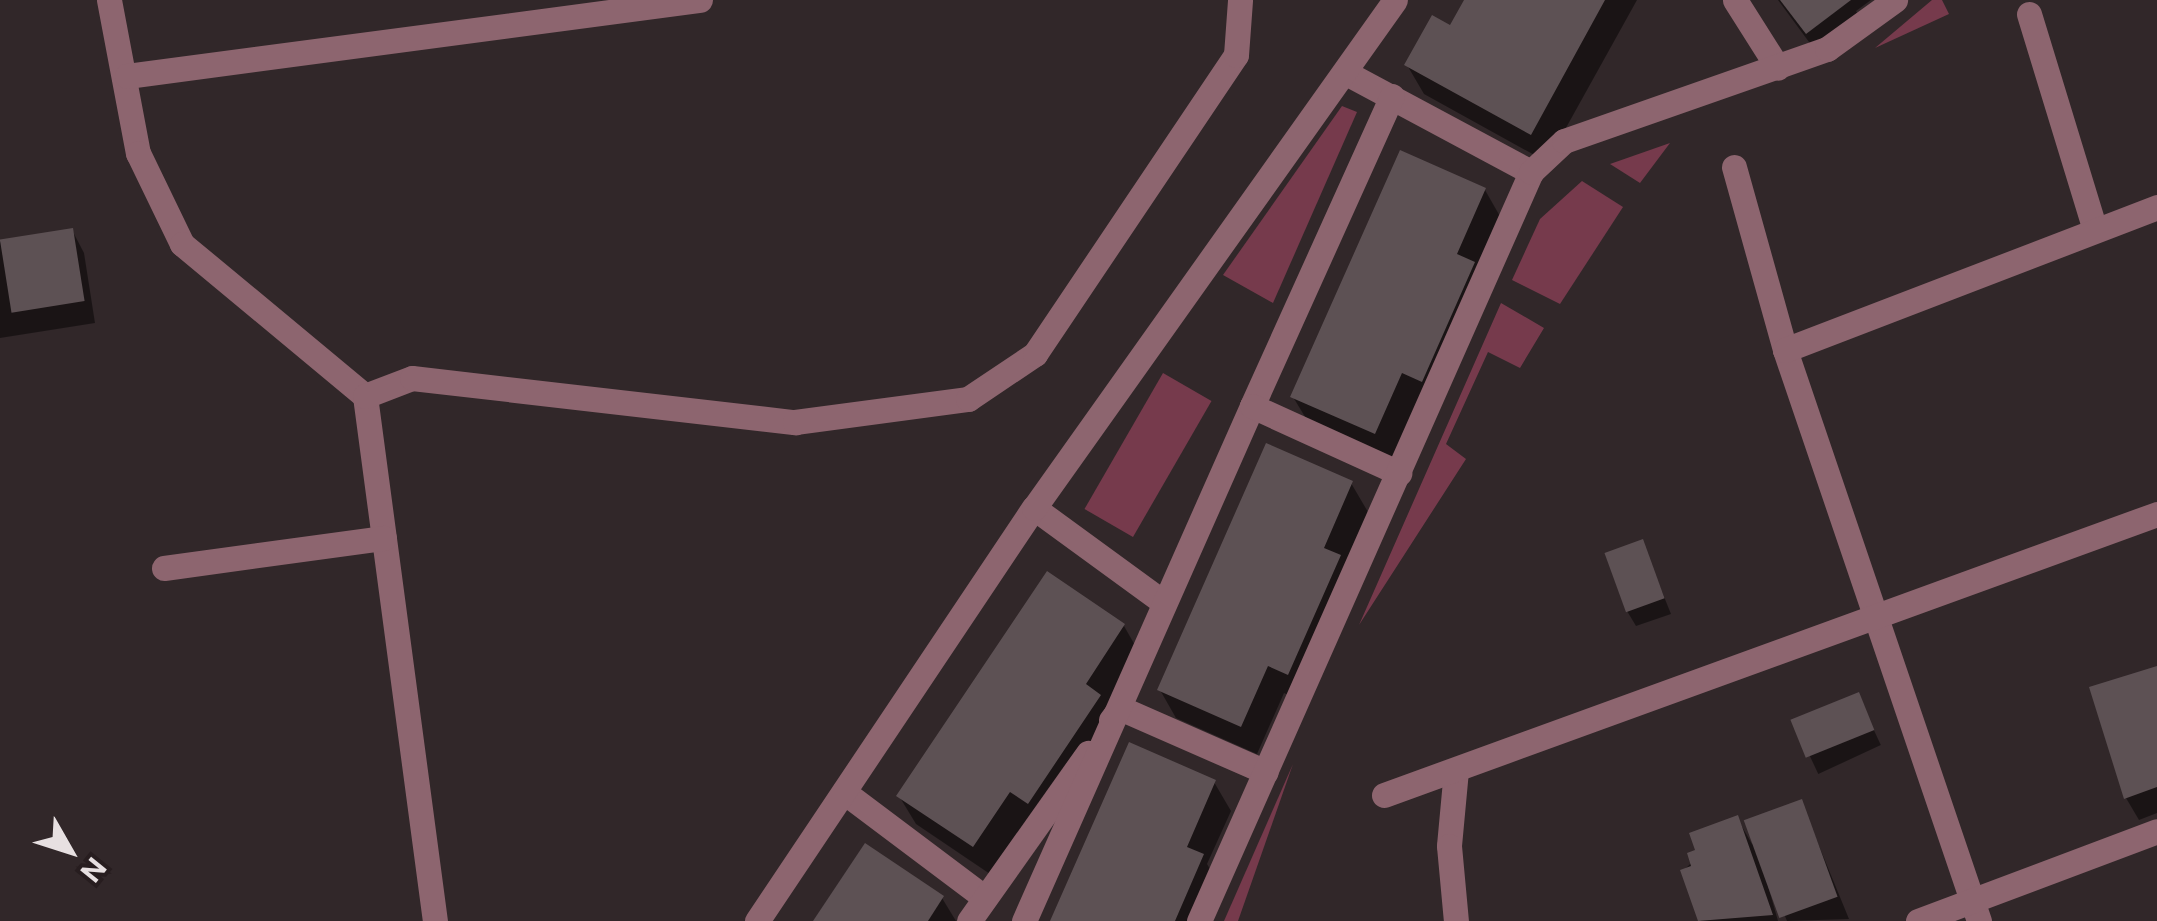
<!DOCTYPE html>
<html>
<head>
<meta charset="utf-8">
<style>
  body { margin:0 }
  #map { position:relative; width:2157px; height:921px; overflow:hidden; background:#312729; font-family:"Public Sans",sans-serif }
  div>[style] { position:absolute }
  [style*='--x'] { left:calc(var(--x)*1px); top:calc(var(--y)*1px); width:calc(var(--w)*1px); rotate:calc(var(--a)*1deg) }
  .green>* { inset:0; background:#763a4c; transform-origin:0 0 }
  .shadow>* { inset:0; background:#0007; transform-origin:0 0 }
  .building>* { inset:0; background:#5d5154; transform-origin:0 0 }
  .minor>* { height:25px; margin:-12.5px; padding:0 12.5px; transform-origin:12.5px; border-radius:12.5px; background:#8d656f }
  span { translate:-50% -50%; white-space:nowrap; text-align:center; line-height:1.15; -webkit-text-stroke:9px #271d1f; paint-order:stroke }
  .north { position:absolute; left:20px; top:801px; width:100px; height:100px; -webkit-text-stroke:8px #271d1f; paint-order:stroke; rotate:129deg; font-size:28px; font-weight:700; line-height:40px; text-align:center; color:#e7e0e1 }
  .north::after { content:''; display:block; margin:auto; width:35px; height:45px; background:#e7e0e1; clip-path:polygon(50% 0,100% 100%,50% 72%,0 100%) }
</style>
</head>
<body>
<div id="map">
  <div class="green">
    <div style="clip-path:polygon(1932px 0,1942px 0,1949px 14px,1875px 48px)"></div>
    <div style="clip-path:polygon(1342px 106px,1357px 112px,1273px 303px,1223px 275px)"></div>
    <div style="clip-path:polygon(1670px 143px,1640px 183px,1610px 164px)"></div>
    <div style="clip-path:polygon(1582px 181px,1623px 207px,1560px 304px,1512px 280px,1540px 219px)"></div>
    <div style="clip-path:polygon(1501px 303px,1544px 328px,1520px 368px,1488px 352px,1446px 444px,1466px 459px,1359px 625px)"></div>
    <div style="left:1163px;top:373px;width:56px;height:157px;rotate:30deg"></div>
    <div style="clip-path:polygon(1293px 764px,1238px 921px,1224px 921px)"></div>
  </div>
  <div class="shadow">
    <div style="clip-path:polygon(1467px 0,1637px 0,1547px 162px,1424px 94px,1407px 65px,1451px 29px)"></div>
    <div style="clip-path:polygon(1778px 0,1871px 0,1856px 11px,1867px 29px,1823px 61px)"></div>
    <div style="clip-path:polygon(1485px 190px,1501px 218px,1391px 461px,1310px 425px,1293px 397px)"></div>
    <div style="clip-path:polygon(72px 230px,84px 253px,95px 323px,0 338px,0 242px)"></div>
    <div style="clip-path:polygon(1351px 483px,1368px 512px,1304px 702px,1284px 693px,1257px 754px,1176px 718px,1160px 690px)"></div>
    <div style="clip-path:polygon(1642px 542px,1671px 614px,1636px 626px,1627px 611px)"></div>
    <div style="clip-path:polygon(1124px 626px,1140px 654px,1116px 725px,990px 874px,916px 824px,899px 796px)"></div>
    <div style="clip-path:polygon(2157px 668px,2157px 813px,2139px 820px,2126px 798px)"></div>
    <div style="left:1858px;top:696px;width:54px;height:69px;rotate:65deg"></div>
    <div style="clip-path:polygon(1214px 782px,1231px 811px,1207px 864px,1219px 885px,1203px 921px,1053px 921px)"></div>
    <div style="clip-path:polygon(1801px 802px,1849px 919px,1787px 921px,1759px 854px,1778px 921px,1701px 921px,1683px 871px,1737px 818px,1752px 844px)"></div>
    <div style="clip-path:polygon(942px 898px,956px 921px,816px 921px)"></div>
  </div>
  <div class="building">
    <div style="clip-path:polygon(1464px 0,1605px 0,1531px 135px,1404px 65px,1432px 15px,1450px 25px)"></div>
    <div style="clip-path:polygon(1780px 0,1851px 0,1806px 34px)"></div>
    <div style="clip-path:polygon(1400px 150px,1486px 188px,1457px 254px,1475px 262px,1422px 382px,1402px 373px,1375px 434px,1290px 397px)"></div>
    <div style="left:73px;top:228px;width:74px;height:74px;rotate:81deg"></div>
    <div style="clip-path:polygon(1266px 443px,1353px 481px,1324px 548px,1341px 555px,1288px 675px,1268px 666px,1241px 727px,1157px 690px)"></div>
    <div style="left:1643px;top:539px;width:63px;height:41px;rotate:70deg"></div>
    <div style="clip-path:polygon(1047px 571px,1125px 624px,1086px 684px,1101px 695px,1028px 804px,1010px 792px,973px 847px,896px 796px)"></div>
    <div style="clip-path:polygon(2157px 666px,2157px 787px,2124px 799px,2089px 687px)"></div>
    <div style="left:1859px;top:692px;width:41px;height:74px;rotate:68deg"></div>
    <div style="clip-path:polygon(1129px 742px,1216px 780px,1187px 847px,1204px 854px,1175px 921px,1050px 921px)"></div>
    <div style="left:1802px;top:799px;width:104px;height:62px;rotate:70deg"></div>
    <div style="clip-path:polygon(1738px 815px,1773px 915px,1698px 921px,1680px 870px,1691px 866px,1687px 853px,1695px 850px,1689px 833px)"></div>
    <div style="clip-path:polygon(865px 843px,944px 896px,928px 921px,813px 921px)"></div>
  </div>
  <div class="minor">
    <div style="--x:109;--y:0;--w:156;--a:79.3"></div>
    <div style="--x:138;--y:153;--w:101;--a:64.2"></div>
    <div style="--x:182;--y:244;--w:238;--a:39.7"></div>
    <div style="--x:365;--y:396;--w:530;--a:82.41"></div>
    <div style="--x:1735;--y:0;--w:80;--a:57.7"></div>
    <div style="--x:2029;--y:14;--w:223;--a:73"></div>
    <div style="--x:1348;--y:74;--w:208;--a:28.2"></div>
    <div style="--x:127;--y:76;--w:578;--a:-7.56"></div>
    <div style="--x:1734;--y:167;--w:190;--a:74.4"></div>
    <div style="--x:1785;--y:350;--w:603;--a:71.23"></div>
    <div style="--x:1785;--y:350;--w:399;--a:-21"></div>
    <div style="--x:365;--y:396;--w:50;--a:-21"></div>
    <div style="--x:412;--y:378;--w:386;--a:6.6"></div>
    <div style="--x:795;--y:422;--w:175;--a:-7.6"></div>
    <div style="--x:968;--y:399;--w:81;--a:-33.9"></div>
    <div style="--x:1035;--y:354;--w:360;--a:-56.1"></div>
    <div style="--x:1236;--y:55;--w:55;--a:-85.8"></div>
    <div style="--x:1252;--y:406;--w:340;--a:-65.7"></div>
    <div style="--x:1034;--y:508;--w:160;--a:36.1"></div>
    <div style="--x:164;--y:568;--w:222;--a:-7.8"></div>
    <div style="--x:1111;--y:720;--w:15;--a:-53"></div>
    <div style="--x:1120;--y:708;--w:159;--a:23.7"></div>
    <div style="--x:1456;--y:770;--w:76;--a:95.3"></div>
    <div style="--x:1449;--y:846;--w:75;--a:84.7"></div>
    <div style="--x:844;--y:792;--w:176;--a:36.9"></div>
    <div style="--x:1384;--y:795;--w:822;--a:-19.98"></div>
    <div style="--x:757;--y:921;--w:497;--a:-56.2"></div>
    <div style="--x:1034;--y:508;--w:623;--a:-54.6"></div>
    <div style="--x:969;--y:921;--w:206;--a:-54.7"></div>
    <div style="--x:1024;--y:921;--w:563;--a:-66.12"></div>
    <div style="--x:1252;--y:406;--w:162;--a:24.5"></div>
    <div style="--x:1199;--y:921;--w:819;--a:-66.09"></div>
    <div style="--x:1531;--y:172;--w:45;--a:-43.2"></div>
    <div style="--x:1564;--y:141;--w:279;--a:-19.3"></div>
    <div style="--x:1827;--y:49;--w:84;--a:-35.8"></div>
    <div style="--x:1918;--y:921;--w:255;--a:-20.6"></div>
  </div>
  <div class="north">N</div>
</div>
</body>
</html>
